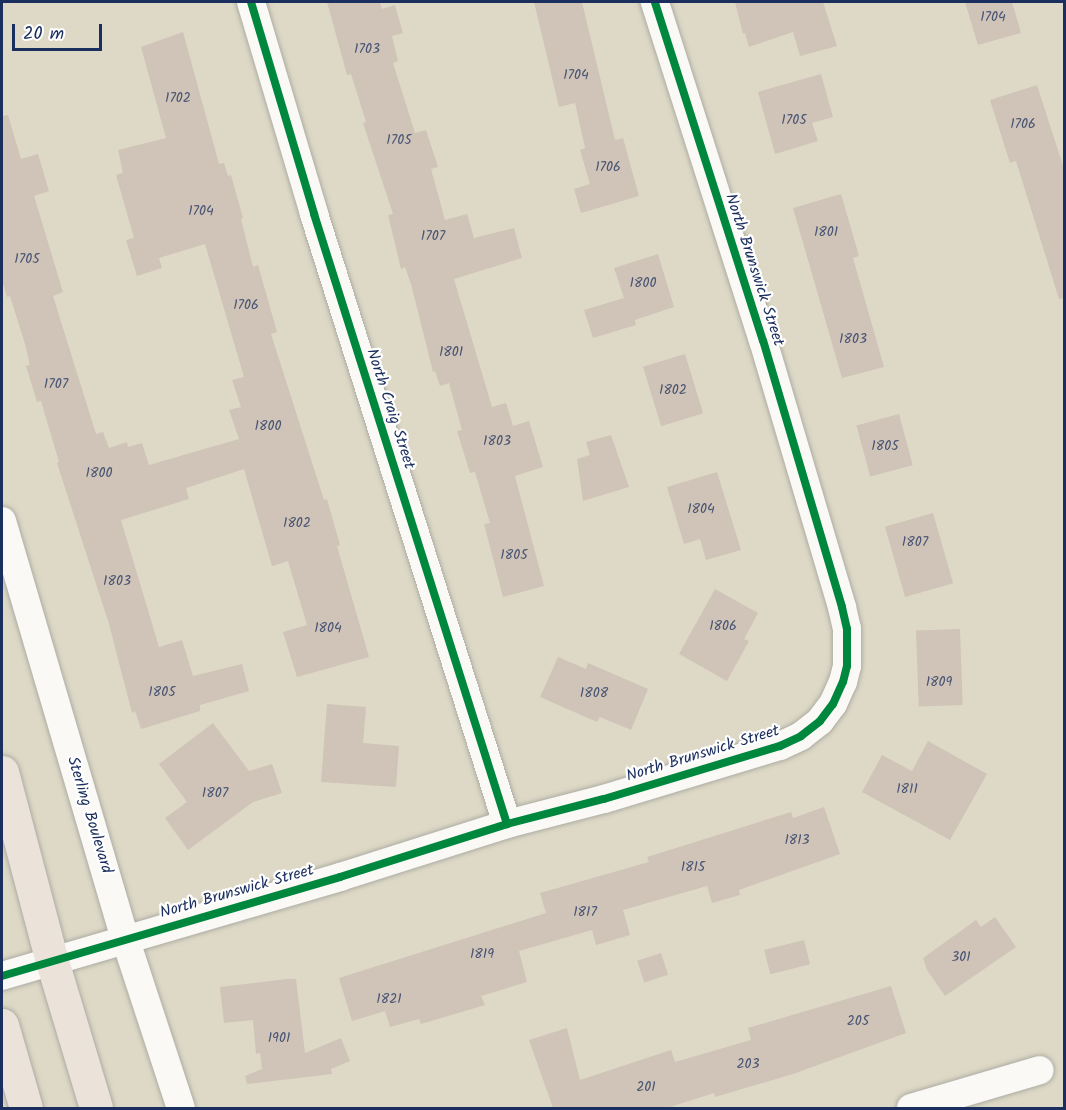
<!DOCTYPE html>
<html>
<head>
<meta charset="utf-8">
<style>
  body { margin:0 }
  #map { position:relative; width:1066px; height:1110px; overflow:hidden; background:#ded9c6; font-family:Kalam,sans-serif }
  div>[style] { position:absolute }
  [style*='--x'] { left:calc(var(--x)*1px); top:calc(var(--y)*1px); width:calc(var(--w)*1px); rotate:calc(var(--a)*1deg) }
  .building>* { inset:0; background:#d0c3b7; transform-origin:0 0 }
  .roads { filter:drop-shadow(0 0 2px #adaca4) drop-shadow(0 0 2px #adaca4) }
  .minor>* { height:28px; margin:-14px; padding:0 14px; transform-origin:14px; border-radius:14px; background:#faf9f6 }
  .primary>* { height:33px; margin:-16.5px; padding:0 16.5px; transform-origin:16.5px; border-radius:16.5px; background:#ebe3da }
  .cycleway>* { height:8px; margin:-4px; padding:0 4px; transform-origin:4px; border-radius:4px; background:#00873e }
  span { translate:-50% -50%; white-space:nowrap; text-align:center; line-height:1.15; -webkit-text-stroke:4.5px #fff; paint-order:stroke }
  .number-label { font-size:14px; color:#485474 }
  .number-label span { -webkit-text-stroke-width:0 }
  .street-label { font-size:16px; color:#1b2f5e }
  .frame { position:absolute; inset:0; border:3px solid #1b2f5e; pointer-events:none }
  .scale { position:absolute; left:12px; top:24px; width:90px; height:27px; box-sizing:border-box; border:3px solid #1b2f5e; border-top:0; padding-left:8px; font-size:18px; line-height:21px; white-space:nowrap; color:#1b2f5e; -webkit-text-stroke:4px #fff; paint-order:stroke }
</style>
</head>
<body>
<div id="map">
  <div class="building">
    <div style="clip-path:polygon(327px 2px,380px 2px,382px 9px,395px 5px,403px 33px,392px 36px,398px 61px,393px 63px,415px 133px,426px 130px,438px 167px,431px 169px,445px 220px,467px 214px,474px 238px,514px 228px,522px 258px,454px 279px,492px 407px,506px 403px,513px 426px,529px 421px,543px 467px,515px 476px,544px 586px,503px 597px,484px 524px,490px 523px,475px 472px,470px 473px,457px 431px,462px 430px,449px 383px,440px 386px,435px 371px,433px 372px,411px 284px,405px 267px,401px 269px,388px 215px,393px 214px,363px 123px,366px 122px,351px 74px,347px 75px)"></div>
    <div style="clip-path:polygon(534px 2px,582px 2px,615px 140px,623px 138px,639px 196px,581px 213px,574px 189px,590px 184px,580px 150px,585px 148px,575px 103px,559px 107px)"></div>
    <div style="clip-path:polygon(735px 2px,823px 2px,837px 46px,800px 56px,793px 32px,749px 47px,745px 33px,743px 34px)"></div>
    <div style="clip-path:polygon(965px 2px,1012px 2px,1021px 33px,978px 45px)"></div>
    <div style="clip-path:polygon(183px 32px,219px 164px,224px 163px,228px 176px,231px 175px,243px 218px,241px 219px,253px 267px,258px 265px,277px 332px,271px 334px,324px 500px,327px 499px,340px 545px,337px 546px,369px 657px,297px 677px,283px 632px,307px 625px,288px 561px,272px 566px,244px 469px,186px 488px,189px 499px,121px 520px,159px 647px,182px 640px,193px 676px,242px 664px,249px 691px,200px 705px,200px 711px,141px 729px,135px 711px,132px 713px,109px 624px,57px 463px,59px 462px,41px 401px,37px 402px,26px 366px,30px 365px,25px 344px,10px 296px,7px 297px,2px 280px,2px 116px,8px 115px,21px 159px,38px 154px,49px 191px,34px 196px,63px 292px,53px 296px,96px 434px,103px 432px,109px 448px,127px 442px,128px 447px,142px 443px,149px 465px,239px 439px,229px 410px,241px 407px,232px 380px,244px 377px,205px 244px,159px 258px,162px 268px,137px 276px,126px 240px,134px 238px,116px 175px,123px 173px,118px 150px,166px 138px,141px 47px)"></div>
    <div style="clip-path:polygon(821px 74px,833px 117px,812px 123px,818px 141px,775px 154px,758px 92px)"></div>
    <div style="clip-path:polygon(1037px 85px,1065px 172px,1065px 298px,1059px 299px,1016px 161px,1010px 163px,990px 100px)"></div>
    <div style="clip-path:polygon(841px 194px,859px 256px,853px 258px,884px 367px,842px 378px,793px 208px)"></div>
    <div style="clip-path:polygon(658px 254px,674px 307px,635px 320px,636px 325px,593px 338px,584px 310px,624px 298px,614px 268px)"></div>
    <div style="left:685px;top:354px;width:62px;height:44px;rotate:73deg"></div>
    <div style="left:899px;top:414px;width:53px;height:44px;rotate:75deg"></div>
    <div style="clip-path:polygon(611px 435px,629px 487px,583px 501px,577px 459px,590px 455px,586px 442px)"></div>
    <div style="clip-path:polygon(717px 472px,741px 550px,706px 560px,700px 539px,684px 544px,667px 487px)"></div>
    <div style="left:933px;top:513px;width:73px;height:50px;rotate:74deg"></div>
    <div style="clip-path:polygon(715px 589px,758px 613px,744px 639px,749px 641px,727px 681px,679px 654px)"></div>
    <div style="left:960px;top:629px;width:76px;height:44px;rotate:88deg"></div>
    <div style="clip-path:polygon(558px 657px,586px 669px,588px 663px,648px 689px,631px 730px,600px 717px,597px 722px,540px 697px)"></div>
    <div style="clip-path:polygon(327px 704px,366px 707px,363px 743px,399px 746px,396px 787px,321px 782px)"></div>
    <div style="clip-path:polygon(213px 723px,249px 771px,272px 764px,282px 793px,253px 802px,188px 850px,165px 818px,187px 802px,159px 764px)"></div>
    <div style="clip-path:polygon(928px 741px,987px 774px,950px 840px,862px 792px,882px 755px,912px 771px)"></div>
    <div style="clip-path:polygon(824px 807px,840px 854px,739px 890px,740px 895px,712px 903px,707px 886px,623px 910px,630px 935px,596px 945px,592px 930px,519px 951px,527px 982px,481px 996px,485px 1005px,421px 1024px,419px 1019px,390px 1027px,385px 1011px,352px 1021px,339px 978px,546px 913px,540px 893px,649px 862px,647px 857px,791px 812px,793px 818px)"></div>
    <div style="clip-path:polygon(995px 917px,1016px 947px,945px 996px,927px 970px,923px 958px,976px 920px,981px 927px)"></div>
    <div style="left:804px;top:940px;width:25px;height:41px;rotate:76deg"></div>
    <div style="left:661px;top:953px;width:23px;height:25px;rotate:72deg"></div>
    <div style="clip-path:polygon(287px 979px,296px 979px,305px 1053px,341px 1038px,350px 1061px,331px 1069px,332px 1074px,247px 1084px,245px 1076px,262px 1069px,260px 1053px,256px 1054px,253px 1020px,224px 1023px,220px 987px)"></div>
    <div style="clip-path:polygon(891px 986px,906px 1033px,793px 1074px,715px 1097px,714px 1093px,667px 1108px,553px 1108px,529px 1040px,567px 1028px,580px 1080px,671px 1050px,675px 1062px,751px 1040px,748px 1028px)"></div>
  </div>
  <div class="roads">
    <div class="minor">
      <div style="--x:251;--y:2;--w:221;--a:73.4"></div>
      <div style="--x:314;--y:214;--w:640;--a:72.44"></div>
      <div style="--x:2;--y:521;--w:435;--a:73.6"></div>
      <div style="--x:125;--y:938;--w:179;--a:71.8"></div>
      <div style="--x:2;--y:976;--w:352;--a:-16.3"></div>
      <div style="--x:340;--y:877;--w:175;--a:-17.6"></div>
      <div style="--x:507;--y:824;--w:100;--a:-14.5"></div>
      <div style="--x:604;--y:799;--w:184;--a:-16.8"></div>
      <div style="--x:780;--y:746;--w:23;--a:-25"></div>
      <div style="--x:801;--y:736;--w:24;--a:-38"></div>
      <div style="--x:820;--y:721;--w:21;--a:-53"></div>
      <div style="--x:833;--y:704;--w:24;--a:-66"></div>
      <div style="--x:843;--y:682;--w:16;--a:-76"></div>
      <div style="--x:847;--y:666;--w:37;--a:-90"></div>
      <div style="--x:847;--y:629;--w:23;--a:-103"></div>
      <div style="--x:842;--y:607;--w:277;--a:-106.5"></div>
      <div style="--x:763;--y:341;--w:356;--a:-107.7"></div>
      <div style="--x:911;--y:1108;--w:134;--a:-16.4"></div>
    </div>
    <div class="primary">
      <div style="--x:2;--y:772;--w:196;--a:75.2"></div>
      <div style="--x:52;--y:961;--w:153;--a:73.3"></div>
      <div style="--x:2;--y:1025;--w:86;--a:73.9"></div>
    </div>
  </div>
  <div class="cycleway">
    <div style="--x:251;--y:2;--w:221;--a:73.4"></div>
    <div style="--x:314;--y:214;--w:640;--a:72.44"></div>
    <div style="--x:2;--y:976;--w:352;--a:-16.3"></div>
    <div style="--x:340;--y:877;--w:175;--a:-17.6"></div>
    <div style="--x:507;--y:824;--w:100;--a:-14.5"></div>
    <div style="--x:604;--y:799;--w:184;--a:-16.8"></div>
    <div style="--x:780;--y:746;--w:23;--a:-25"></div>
    <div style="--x:801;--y:736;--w:24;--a:-38"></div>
    <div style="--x:820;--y:721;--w:21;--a:-53"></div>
    <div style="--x:833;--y:704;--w:24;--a:-66"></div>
    <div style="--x:843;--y:682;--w:16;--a:-76"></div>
    <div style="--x:847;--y:666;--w:37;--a:-90"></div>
    <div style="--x:847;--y:629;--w:23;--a:-103"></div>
    <div style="--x:842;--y:607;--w:277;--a:-106.5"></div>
    <div style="--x:763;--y:341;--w:356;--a:-107.7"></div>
  </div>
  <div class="number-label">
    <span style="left:993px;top:17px">1704</span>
    <span style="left:367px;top:49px">1703</span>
    <span style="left:576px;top:75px">1704</span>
    <span style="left:178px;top:98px">1702</span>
    <span style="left:794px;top:120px">1705</span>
    <span style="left:1023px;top:124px">1706</span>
    <span style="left:399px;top:140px">1705</span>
    <span style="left:608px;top:167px">1706</span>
    <span style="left:201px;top:211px">1704</span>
    <span style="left:826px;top:232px">1801</span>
    <span style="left:433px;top:236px">1707</span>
    <span style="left:27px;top:259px">1705</span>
    <span style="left:643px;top:283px">1800</span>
    <span style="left:246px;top:305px">1706</span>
    <span style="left:853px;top:339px">1803</span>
    <span style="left:451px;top:352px">1801</span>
    <span style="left:56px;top:384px">1707</span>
    <span style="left:673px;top:390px">1802</span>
    <span style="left:268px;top:426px">1800</span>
    <span style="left:497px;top:441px">1803</span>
    <span style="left:885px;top:446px">1805</span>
    <span style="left:99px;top:473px">1800</span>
    <span style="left:701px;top:509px">1804</span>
    <span style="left:297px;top:523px">1802</span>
    <span style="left:915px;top:542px">1807</span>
    <span style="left:514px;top:555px">1805</span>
    <span style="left:117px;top:581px">1803</span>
    <span style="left:723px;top:626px">1806</span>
    <span style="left:328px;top:628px">1804</span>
    <span style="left:939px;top:682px">1809</span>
    <span style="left:162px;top:692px">1805</span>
    <span style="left:594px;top:693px">1808</span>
    <span style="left:907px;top:789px">1811</span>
    <span style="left:215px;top:793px">1807</span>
    <span style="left:797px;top:840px">1813</span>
    <span style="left:693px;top:867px">1815</span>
    <span style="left:585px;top:912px">1817</span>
    <span style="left:482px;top:954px">1819</span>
    <span style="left:961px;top:957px">301</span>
    <span style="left:389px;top:999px">1821</span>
    <span style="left:858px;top:1021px">205</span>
    <span style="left:279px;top:1038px">1901</span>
    <span style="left:748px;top:1064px">203</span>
    <span style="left:646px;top:1087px">201</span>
  </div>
  <div class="street-label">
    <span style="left:754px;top:270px;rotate:72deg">North Brunswick Street</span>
    <span style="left:390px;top:409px;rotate:72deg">North Craig Street</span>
    <span style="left:703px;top:754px;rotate:-17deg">North Brunswick Street</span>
    <span style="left:89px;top:815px;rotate:73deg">Sterling Boulevard</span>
    <span style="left:237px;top:892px;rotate:-16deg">North Brunswick Street</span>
  </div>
  <div class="frame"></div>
  <div class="scale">20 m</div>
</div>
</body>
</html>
